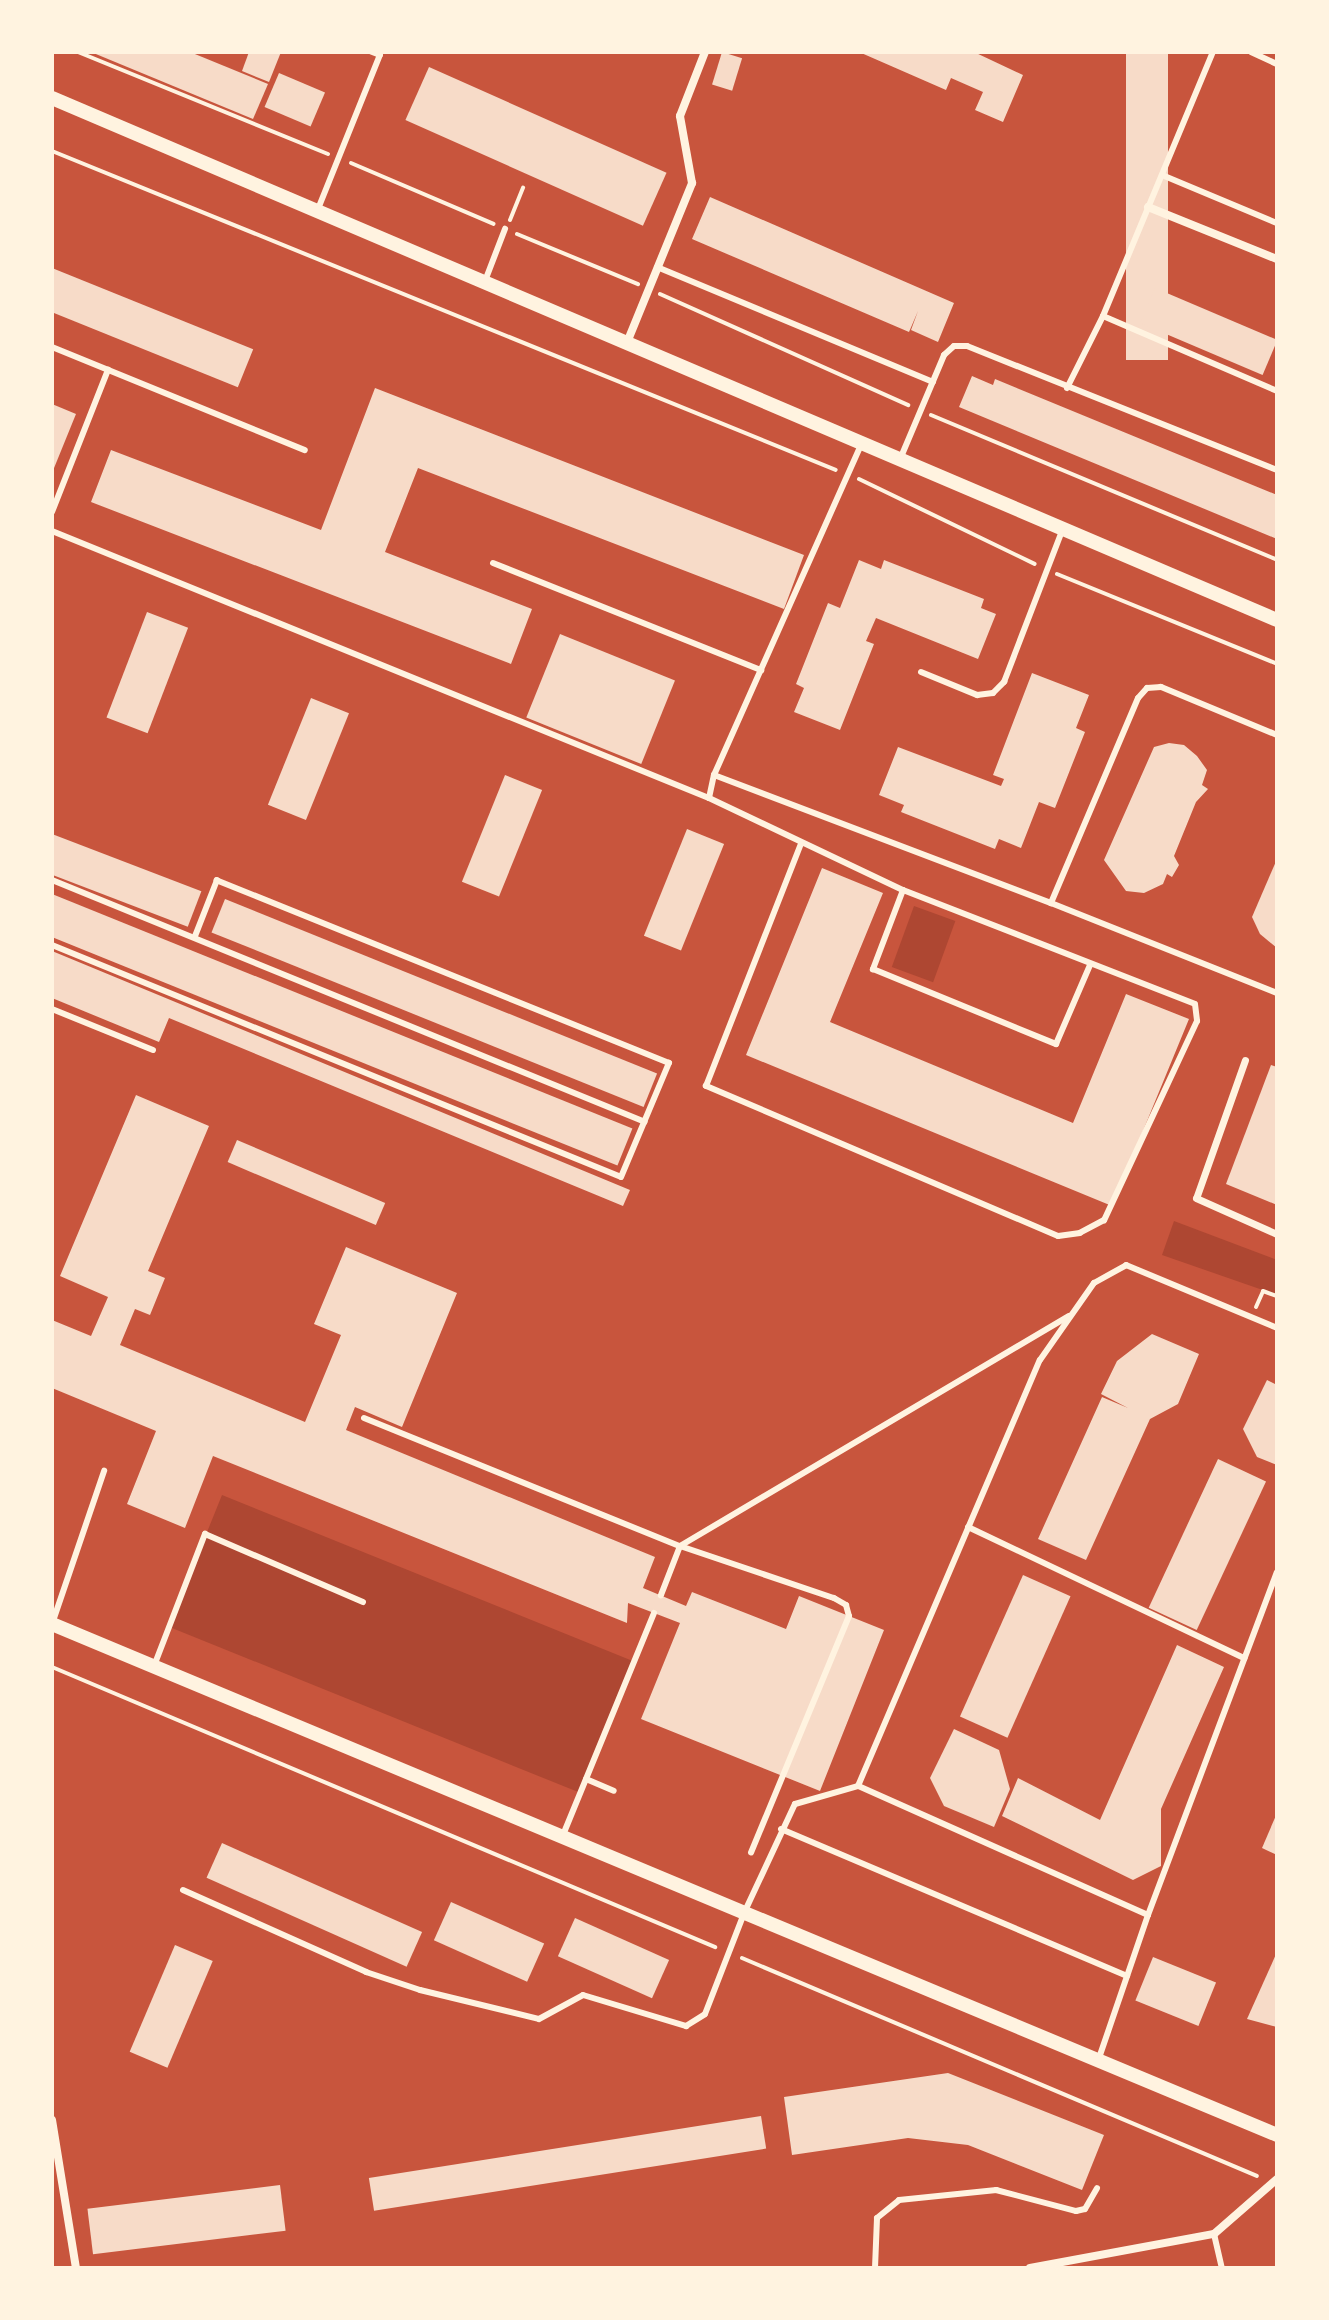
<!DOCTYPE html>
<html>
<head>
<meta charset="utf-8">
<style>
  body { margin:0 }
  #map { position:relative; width:1329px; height:2320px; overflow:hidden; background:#c8553d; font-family:"Nunito Sans",sans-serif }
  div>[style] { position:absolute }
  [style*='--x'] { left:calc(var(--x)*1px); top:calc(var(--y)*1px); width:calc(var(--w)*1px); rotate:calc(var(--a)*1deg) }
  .green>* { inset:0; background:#ae4732; transform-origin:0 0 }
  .building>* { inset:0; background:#f7dbc8; transform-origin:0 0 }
  .path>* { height:4px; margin:-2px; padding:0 2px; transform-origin:2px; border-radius:2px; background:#fff3e0 }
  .service>* { height:6px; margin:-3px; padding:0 3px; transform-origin:3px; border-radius:3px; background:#fff3e0 }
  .pedestrian>* { height:7px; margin:-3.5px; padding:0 3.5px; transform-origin:3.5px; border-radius:3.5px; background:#fff3e0 }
  .minor>* { height:8px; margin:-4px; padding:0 4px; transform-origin:4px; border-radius:4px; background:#fff3e0 }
  .tertiary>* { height:14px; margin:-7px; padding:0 7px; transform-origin:7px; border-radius:7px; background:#fff3e0 }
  span { translate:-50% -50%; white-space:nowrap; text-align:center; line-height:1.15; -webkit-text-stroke:8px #fff3e0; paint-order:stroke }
  .frame { position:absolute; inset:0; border:54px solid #fff3e0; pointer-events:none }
</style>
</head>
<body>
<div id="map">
  <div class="green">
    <div style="left:914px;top:906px;width:44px;height:65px;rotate:20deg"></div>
    <div style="clip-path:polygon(1174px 1221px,1277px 1260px,1277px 1295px,1162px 1255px)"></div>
    <div style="left:222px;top:1495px;width:443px;height:142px;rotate:22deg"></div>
  </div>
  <div class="building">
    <div style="clip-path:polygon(91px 52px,190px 52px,268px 84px,253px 119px)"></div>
    <div style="clip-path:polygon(249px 52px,281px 52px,269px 82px,242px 71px)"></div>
    <div style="left:722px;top:52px;width:21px;height:34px;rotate:17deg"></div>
    <div style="clip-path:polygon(859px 52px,974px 52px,1023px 75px,1003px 122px,975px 110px,983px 92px,951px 78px,946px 90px)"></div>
    <div style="left:1126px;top:52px;width:42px;height:308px"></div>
    <div style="left:429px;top:67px;width:260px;height:58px;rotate:24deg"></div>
    <div style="left:279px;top:73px;width:50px;height:37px;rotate:23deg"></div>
    <div style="clip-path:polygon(710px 197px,954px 303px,938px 342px,911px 330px,918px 311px,909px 332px,692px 239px)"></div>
    <div style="left:52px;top:268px;width:217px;height:41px;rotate:22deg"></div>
    <div style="left:1155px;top:288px;width:133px;height:38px;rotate:23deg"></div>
    <div style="clip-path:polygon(972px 376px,993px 385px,995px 379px,1277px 495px,1277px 539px,959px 407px)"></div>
    <div style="clip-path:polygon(375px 388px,804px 555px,784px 609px,418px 468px,385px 552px,532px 609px,511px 664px,91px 502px,111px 450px,321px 530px)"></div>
    <div style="clip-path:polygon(52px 404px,76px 414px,52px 473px)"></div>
    <div style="clip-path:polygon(859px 560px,881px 569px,884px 560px,984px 599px,981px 608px,996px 614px,978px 659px,876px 618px,866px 641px,874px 644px,840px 730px,794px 712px,804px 688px,796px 684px,828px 603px,840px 608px)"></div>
    <div style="left:147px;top:612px;width:44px;height:113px;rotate:21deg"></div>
    <div style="left:560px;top:634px;width:124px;height:90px;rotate:22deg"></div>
    <div style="clip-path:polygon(1032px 673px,1089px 695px,1076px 728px,1085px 732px,1055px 808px,1039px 802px,1021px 848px,999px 839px,995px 849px,901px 812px,904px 805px,879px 795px,898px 747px,1001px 786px,1004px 779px,993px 775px)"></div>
    <div style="left:311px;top:698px;width:41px;height:115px;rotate:22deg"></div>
    <div style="clip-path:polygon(1169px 743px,1184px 745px,1197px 756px,1207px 770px,1202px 785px,1208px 789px,1196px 802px,1174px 856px,1179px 865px,1172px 877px,1167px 874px,1163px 884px,1144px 893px,1126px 891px,1104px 860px,1154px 747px)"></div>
    <div style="left:505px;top:775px;width:40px;height:115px;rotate:22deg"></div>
    <div style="left:687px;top:829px;width:40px;height:115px;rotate:22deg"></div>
    <div style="left:52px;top:834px;width:160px;height:38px;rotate:21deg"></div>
    <div style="clip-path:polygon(1277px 859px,1277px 948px,1260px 934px,1252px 917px)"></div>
    <div style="clip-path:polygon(822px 868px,883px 893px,830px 1022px,1073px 1123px,1126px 994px,1189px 1019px,1112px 1206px,746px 1055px)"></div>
    <div style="left:52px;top:894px;width:626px;height:40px;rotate:22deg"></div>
    <div style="left:225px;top:899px;width:466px;height:36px;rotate:22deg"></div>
    <div style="clip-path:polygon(52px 951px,630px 1190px,623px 1206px,169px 1018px,159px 1042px,52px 998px)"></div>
    <div style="clip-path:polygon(1271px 1065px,1277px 1067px,1277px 1205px,1226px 1184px)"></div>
    <div style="clip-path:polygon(136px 1095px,209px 1126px,148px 1271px,165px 1278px,150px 1315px,135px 1309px,120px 1345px,305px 1422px,341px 1335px,314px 1324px,346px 1247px,457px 1293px,402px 1427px,355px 1407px,346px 1430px,655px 1557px,643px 1588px,686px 1606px,692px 1592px,786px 1629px,799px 1596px,884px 1630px,820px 1791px,641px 1719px,680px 1623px,628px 1603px,627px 1623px,213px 1456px,185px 1528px,127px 1504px,156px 1431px,52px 1388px,52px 1320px,91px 1336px,108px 1297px,60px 1276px)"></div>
    <div style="left:237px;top:1140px;width:161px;height:24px;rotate:23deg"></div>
    <div style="clip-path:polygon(1152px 1334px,1199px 1354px,1178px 1404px,1150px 1419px,1086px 1560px,1038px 1539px,1102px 1397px,1128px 1408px,1101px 1394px,1117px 1361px)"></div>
    <div style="clip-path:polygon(1267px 1380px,1277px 1385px,1277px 1465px,1257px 1457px,1243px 1429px)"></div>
    <div style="left:1218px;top:1459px;width:53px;height:164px;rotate:25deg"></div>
    <div style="left:1023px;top:1575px;width:52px;height:155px;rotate:24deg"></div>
    <div style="clip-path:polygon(1177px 1645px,1224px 1667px,1161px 1809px,1161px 1866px,1133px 1880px,1002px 1816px,1018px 1778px,1100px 1820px)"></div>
    <div style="clip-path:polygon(954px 1729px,999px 1750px,1010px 1789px,994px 1827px,944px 1806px,930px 1778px)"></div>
    <div style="clip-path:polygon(1277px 1813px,1277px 1855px,1262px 1848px)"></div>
    <div style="left:222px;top:1843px;width:219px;height:38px;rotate:24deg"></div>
    <div style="left:451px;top:1902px;width:102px;height:42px;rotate:24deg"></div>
    <div style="left:575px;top:1918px;width:103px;height:42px;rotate:24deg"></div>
    <div style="left:175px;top:1945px;width:41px;height:116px;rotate:23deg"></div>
    <div style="clip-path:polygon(1277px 1952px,1277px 2027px,1247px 2019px)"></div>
    <div style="left:1153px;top:1957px;width:68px;height:47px;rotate:22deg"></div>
    <div style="clip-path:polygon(948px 2073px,1104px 2135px,1082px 2190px,968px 2145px,908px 2138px,792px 2155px,784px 2097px)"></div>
    <div style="left:761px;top:2116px;width:33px;height:397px;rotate:81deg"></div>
    <div style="left:280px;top:2185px;width:46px;height:194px;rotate:83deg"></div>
  </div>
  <div class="path">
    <div style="--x:78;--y:52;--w:270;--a:22.2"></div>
    <div style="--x:52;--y:151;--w:846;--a:22.14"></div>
    <div style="--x:351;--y:163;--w:155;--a:23.1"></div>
    <div style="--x:510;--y:220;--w:35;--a:-68"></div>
    <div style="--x:517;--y:234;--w:131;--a:22.5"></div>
    <div style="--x:660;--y:294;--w:272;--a:24.1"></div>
    <div style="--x:931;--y:415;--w:375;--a:22.7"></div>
    <div style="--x:859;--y:479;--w:195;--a:25.8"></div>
    <div style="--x:1057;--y:574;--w:238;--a:22.2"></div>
    <div style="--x:1256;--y:1307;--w:17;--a:-66"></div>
    <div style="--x:1263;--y:1291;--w:15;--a:20"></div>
    <div style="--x:52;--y:1667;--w:720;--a:22.9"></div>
    <div style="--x:742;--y:1958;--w:559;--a:22.94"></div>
  </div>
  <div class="service">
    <div style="--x:1251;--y:52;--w:29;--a:25"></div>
    <div style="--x:1162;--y:175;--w:125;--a:22.7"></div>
    <div style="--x:318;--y:209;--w:166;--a:-68.1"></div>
    <div style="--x:380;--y:55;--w:9;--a:-159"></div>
    <div style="--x:657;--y:267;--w:299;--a:22.6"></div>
    <div style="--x:485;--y:281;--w:56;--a:-69"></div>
    <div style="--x:1103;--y:316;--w:189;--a:23.3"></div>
    <div style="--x:52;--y:347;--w:273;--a:22.2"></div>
    <div style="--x:1067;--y:388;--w:80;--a:-63.4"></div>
    <div style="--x:1103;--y:316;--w:286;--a:-67.4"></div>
    <div style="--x:901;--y:457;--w:111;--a:-67.1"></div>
    <div style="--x:944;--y:355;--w:13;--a:-42"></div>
    <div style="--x:954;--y:346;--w:13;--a:0"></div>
    <div style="--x:967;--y:346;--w:334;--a:21.8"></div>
    <div style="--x:52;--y:512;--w:153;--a:-68.5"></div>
    <div style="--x:52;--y:531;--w:709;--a:22.12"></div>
    <div style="--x:709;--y:798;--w:24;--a:-78"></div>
    <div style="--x:714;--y:775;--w:361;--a:-66"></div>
    <div style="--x:493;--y:563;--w:289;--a:21.8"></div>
    <div style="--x:921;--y:672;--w:61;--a:22.3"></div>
    <div style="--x:977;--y:695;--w:16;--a:-7"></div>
    <div style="--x:993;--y:693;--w:16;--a:-45"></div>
    <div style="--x:1004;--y:682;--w:165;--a:-69"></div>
    <div style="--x:1277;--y:735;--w:126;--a:-157.5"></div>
    <div style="--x:1161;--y:687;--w:14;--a:176"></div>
    <div style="--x:1147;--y:688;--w:13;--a:132"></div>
    <div style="--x:1138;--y:698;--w:223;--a:113"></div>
    <div style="--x:1051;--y:903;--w:243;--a:21.7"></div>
    <div style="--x:714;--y:775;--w:360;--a:20.8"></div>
    <div style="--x:709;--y:798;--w:215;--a:25.4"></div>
    <div style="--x:903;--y:890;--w:313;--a:21.3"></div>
    <div style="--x:1195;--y:1004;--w:17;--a:83"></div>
    <div style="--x:1197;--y:1021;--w:220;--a:115"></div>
    <div style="--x:1104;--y:1220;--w:27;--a:152"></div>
    <div style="--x:1080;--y:1233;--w:22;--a:172"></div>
    <div style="--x:1058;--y:1236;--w:383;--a:-156.9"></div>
    <div style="--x:706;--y:1086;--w:261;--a:-68.6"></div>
    <div style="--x:52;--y:880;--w:640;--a:22.2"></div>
    <div style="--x:903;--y:890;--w:85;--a:110.8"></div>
    <div style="--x:873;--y:969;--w:198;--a:22.3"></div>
    <div style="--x:1056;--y:1044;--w:86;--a:-66.7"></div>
    <div style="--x:52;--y:945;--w:614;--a:22.18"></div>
    <div style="--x:621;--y:1177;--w:124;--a:-67.2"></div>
    <div style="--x:669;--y:1063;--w:488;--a:-158"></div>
    <div style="--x:217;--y:880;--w:60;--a:111.4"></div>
    <div style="--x:52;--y:1009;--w:109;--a:22.1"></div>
    <div style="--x:364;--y:1418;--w:341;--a:22.1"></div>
    <div style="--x:680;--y:1546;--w:53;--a:111.2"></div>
    <div style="--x:968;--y:1527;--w:306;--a:25.4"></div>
    <div style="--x:680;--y:1546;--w:452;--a:-30.6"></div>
    <div style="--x:680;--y:1546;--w:163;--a:18.7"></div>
    <div style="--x:834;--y:1598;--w:14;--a:30"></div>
    <div style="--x:846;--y:1605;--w:11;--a:75"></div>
    <div style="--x:849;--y:1616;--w:256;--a:112.5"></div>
    <div style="--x:52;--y:1624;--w:162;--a:-71.2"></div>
    <div style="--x:154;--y:1666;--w:142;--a:-68.9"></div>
    <div style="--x:205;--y:1534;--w:172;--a:23.3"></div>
    <div style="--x:586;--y:1779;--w:30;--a:23"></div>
    <div style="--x:781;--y:1829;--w:376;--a:23"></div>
    <div style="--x:563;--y:1835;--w:240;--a:-67.7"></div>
    <div style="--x:183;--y:1890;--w:201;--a:24.1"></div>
    <div style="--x:366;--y:1972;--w:57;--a:18.4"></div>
    <div style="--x:420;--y:1990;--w:122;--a:13.7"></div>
    <div style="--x:539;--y:2019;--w:50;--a:-28.6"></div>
    <div style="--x:583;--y:1995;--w:108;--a:16.8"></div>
    <div style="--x:686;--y:2026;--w:22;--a:-32"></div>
    <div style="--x:705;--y:2014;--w:110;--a:-68.8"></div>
    <div style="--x:745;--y:1911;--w:118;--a:-65"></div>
    <div style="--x:795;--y:1804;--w:66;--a:-15.9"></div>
    <div style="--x:1148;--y:1915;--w:366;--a:-69.4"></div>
    <div style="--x:1099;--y:2058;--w:151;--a:-71.1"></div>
    <div style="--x:1148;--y:1915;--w:317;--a:-156"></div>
    <div style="--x:858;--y:1786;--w:463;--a:-66.9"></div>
    <div style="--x:1040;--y:1360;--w:94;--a:-55"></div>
    <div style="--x:1094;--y:1283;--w:37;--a:-29"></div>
    <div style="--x:1126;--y:1265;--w:164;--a:22.6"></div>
    <div style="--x:1214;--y:2234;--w:35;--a:77"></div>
    <div style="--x:875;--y:2268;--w:50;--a:-87.7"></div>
    <div style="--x:877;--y:2218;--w:28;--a:-39"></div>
    <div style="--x:899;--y:2200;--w:98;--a:-5.9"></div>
    <div style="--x:996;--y:2190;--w:83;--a:14.7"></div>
    <div style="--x:1076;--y:2211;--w:9;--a:-13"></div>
    <div style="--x:1085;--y:2209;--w:24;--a:-60"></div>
  </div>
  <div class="pedestrian">
    <div style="--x:1245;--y:1060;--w:146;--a:109.5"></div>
    <div style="--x:1196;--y:1198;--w:89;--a:24"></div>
  </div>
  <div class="minor">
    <div style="--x:1148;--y:207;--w:139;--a:22"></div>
    <div style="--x:626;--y:345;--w:175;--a:-67.8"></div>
    <div style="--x:692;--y:183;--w:68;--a:-100.2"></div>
    <div style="--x:680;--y:116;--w:69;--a:-68.7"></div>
    <div style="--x:52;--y:2120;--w:150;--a:80.8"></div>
    <div style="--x:1030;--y:2268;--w:187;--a:-10.5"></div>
    <div style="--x:1214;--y:2234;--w:84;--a:-41.1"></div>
  </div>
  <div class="tertiary">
    <div style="--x:52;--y:98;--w:1332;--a:23.08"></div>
    <div style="--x:52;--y:1624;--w:1327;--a:22.64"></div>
  </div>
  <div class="frame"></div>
</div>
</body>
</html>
